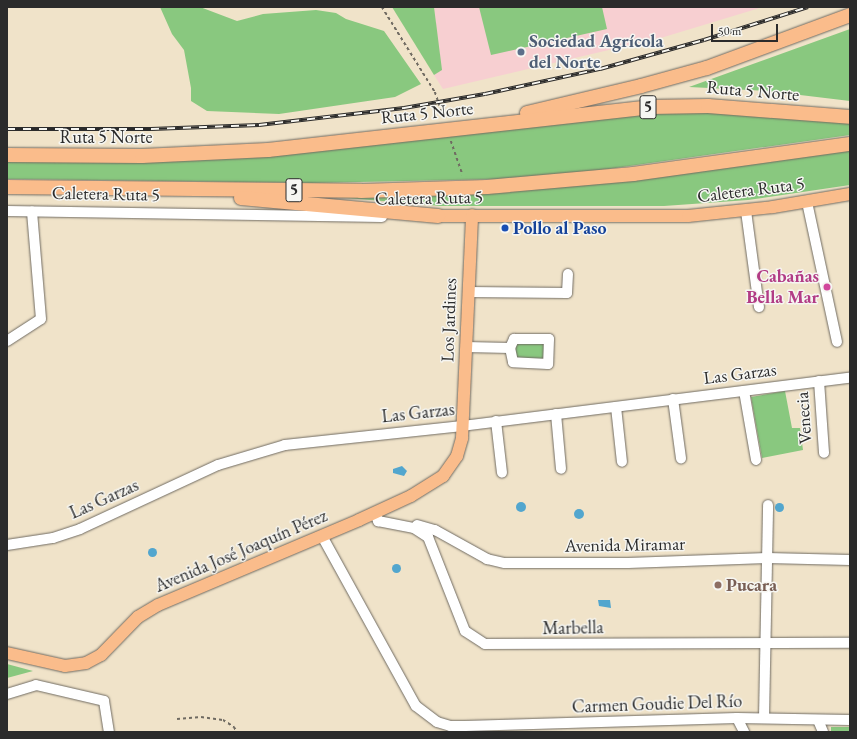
<!DOCTYPE html>
<html>
<head>
<meta charset="utf-8">
<style>
  body { margin:0 }
  #map { position:relative; width:857px; height:739px; overflow:hidden; background:#f0e3c9; font-family:"EB Garamond",serif }
  div>[style] { position:absolute }
  [style*='--x'] { left:calc(var(--x)*1px); top:calc(var(--y)*1px); width:calc(var(--w)*1px); rotate:calc(var(--a)*1deg) }
  .built>* { inset:0; background:#f7cfd1 }
  .green>* { inset:0; background:#89c87f; transform-origin:0 0 }
  .water>* { inset:0; background:#52a6ce }
  .round { border-radius:50% }
  .path>* { height:1.5px; margin-top:-0.75px; transform-origin:0; background:repeating-linear-gradient(90deg,#706b62 0 3px,transparent 0 6px) }
  .roads { filter:drop-shadow(0 0 1px #706b62) drop-shadow(0 0 1px #706b62) }
  .minor>* { height:10px; margin:-5px; padding:0 5px; transform-origin:5px; border-radius:5px; background:#fff }
  .major>* { height:12px; margin:-6px; padding:0 6px; transform-origin:6px; border-radius:6px; background:#fabc8b }
  .highway>* { height:14px; margin:-7px; padding:0 7px; transform-origin:7px; border-radius:7px; background:#fabc8b }
  .rail>* { height:4px; margin-top:-2px; transform-origin:0; background:repeating-linear-gradient(90deg,#f6f6f2 0 8px,#2b2b2b 0 16px); box-sizing:border-box; border-block:1px solid #2b2b2b }
  .dots>* { width:11px; height:11px; translate:-50% -50%; box-sizing:border-box; border:2px solid #f6f6f2; border-radius:50% }
  span { translate:-50% -50%; white-space:nowrap; text-align:center; line-height:1.15; -webkit-text-stroke:3px #f6f6f2; paint-order:stroke }
  .shield-label span { padding:1px 3px; background:#f6f6f2; border:1px solid; border-radius:3px; -webkit-text-stroke-width:0 }
  .shield-label { font-size:17px; color:#2b2b2b; font-weight:700 }
  .service-label { font-size:18px; color:#4e5e75; font-weight:700 }
  .left { translate:0 -50%; text-align:left }
  .street-label { font-size:18px; color:#2b2b2b }
  .transit-label { font-size:18px; color:#164399; font-weight:700 }
  .hotel-label { font-size:18px; color:#b23c85; font-weight:700 }
  .right { translate:-100% -50%; text-align:right }
  .education-label { font-size:18px; color:#785e54; font-weight:700 }
  .frame { position:absolute; inset:0; border:8px solid #2b2b2b; pointer-events:none }
  .scale { position:absolute; left:711px; top:24px; width:67px; height:18px; box-sizing:border-box; border:2px solid #2b2b2b; border-top:0; padding-left:5px; font-size:12px; line-height:14px; white-space:nowrap; color:#2b2b2b; -webkit-text-stroke:3px #f6f6f2; paint-order:stroke }
</style>
</head>
<body>
<div id="map">
  <div class="built">
    <div style="clip-path:polygon(434px 7px,763px 7px,664px 37px,443px 89px,434px 75px,441px 70px)"></div>
  </div>
  <div class="green">
    <div style="clip-path:polygon(160px 7px,200px 7px,237px 21px,263px 14px,316px 10px,336px 13px,346px 19px,384px 31px,421px 84px,395px 97px,279px 114px,207px 111px,191px 101px,191px 88px,184px 50px,172px 34px)"></div>
    <div style="clip-path:polygon(392px 7px,434px 7px,442px 70px,434px 75px)"></div>
    <div style="clip-path:polygon(479px 7px,602px 7px,607px 29px,491px 55px)"></div>
    <div style="clip-path:polygon(850px 29px,850px 101px,767px 91px,689px 87px)"></div>
    <div style="clip-path:polygon(683px 109px,850px 123px,850px 135px,566px 175px,501px 179px,311px 183px,7px 179px,7px 161px,183px 161px,246px 158px)"></div>
    <div style="clip-path:polygon(850px 149px,850px 185px,748px 200px,664px 206px,441px 206px,323px 196px)"></div>
    <div style="clip-path:polygon(543px 341px,545px 357px,542px 359px,517px 359px,515px 356px,516px 343px)"></div>
    <div style="clip-path:polygon(785px 391px,792px 428px,800px 428px,803px 450px,762px 458px,751px 397px)"></div>
    <div style="clip-path:polygon(7px 664px,33px 671px,7px 678px)"></div>
    <div style="left:831px;top:727px;width:19px;height:6px"></div>
  </div>
  <div class="water">
    <div style="clip-path:polygon(402px 466px,407px 471px,404px 476px,393px 473px,393px 469px)"></div>
    <div class="round" style="left:516px;top:502px;width:10px;height:10px"></div>
    <div class="round" style="left:774.5px;top:502.5px;width:9px;height:9px"></div>
    <div class="round" style="left:574px;top:509px;width:10px;height:10px"></div>
    <div class="round" style="left:147.5px;top:547.5px;width:9px;height:9px"></div>
    <div class="round" style="left:391.5px;top:563.5px;width:9px;height:9px"></div>
    <div style="clip-path:polygon(598px 600px,610px 600px,611px 608px,599px 606px)"></div>
  </div>
  <div class="path">
    <div style="--x:382;--y:7;--w:100;--a:58.1"></div>
    <div style="--x:435;--y:92;--w:28;--a:71"></div>
    <div style="--x:451;--y:141;--w:36;--a:71"></div>
    <div style="--x:177;--y:719;--w:24;--a:-5"></div>
    <div style="--x:201;--y:717;--w:22;--a:8"></div>
    <div style="--x:223;--y:720;--w:13;--a:32"></div>
    <div style="--x:234;--y:727;--w:6;--a:59"></div>
  </div>
  <div class="roads">
    <div class="minor">
      <div style="--x:807;--y:202;--w:143;--a:77.9"></div>
      <div style="--x:7;--y:211;--w:375;--a:0.9"></div>
      <div style="--x:746;--y:211;--w:97;--a:82.3"></div>
      <div style="--x:468;--y:292;--w:99;--a:0.6"></div>
      <div style="--x:567;--y:293;--w:19;--a:-87"></div>
      <div style="--x:514;--y:339;--w:35;--a:0"></div>
      <div style="--x:549;--y:339;--w:25;--a:92"></div>
      <div style="--x:548;--y:364;--w:35;--a:-177"></div>
      <div style="--x:513;--y:362;--w:14;--a:-102"></div>
      <div style="--x:510;--y:348;--w:10;--a:-66"></div>
      <div style="--x:7;--y:341;--w:40;--a:-32.9"></div>
      <div style="--x:41;--y:319;--w:108;--a:-94.8"></div>
      <div style="--x:466;--y:347;--w:44;--a:1.3"></div>
      <div style="--x:819;--y:381;--w:72;--a:86"></div>
      <div style="--x:744;--y:391;--w:70;--a:80.1"></div>
      <div style="--x:673;--y:399;--w:60;--a:82.3"></div>
      <div style="--x:616;--y:407;--w:55;--a:83.8"></div>
      <div style="--x:556;--y:414;--w:55;--a:84.8"></div>
      <div style="--x:496;--y:421;--w:52;--a:83.4"></div>
      <div style="--x:375;--y:513;--w:9;--a:69"></div>
      <div style="--x:378;--y:521;--w:37;--a:11"></div>
      <div style="--x:414;--y:528;--w:17;--a:33"></div>
      <div style="--x:428;--y:537;--w:101;--a:68.5"></div>
      <div style="--x:465;--y:631;--w:24;--a:33"></div>
      <div style="--x:485;--y:644;--w:365;--a:-0.2"></div>
      <div style="--x:417;--y:525;--w:19;--a:16"></div>
      <div style="--x:435;--y:530;--w:60;--a:29.1"></div>
      <div style="--x:487;--y:559;--w:18;--a:13"></div>
      <div style="--x:505;--y:563;--w:123;--a:0"></div>
      <div style="--x:628;--y:563;--w:139;--a:-2.1"></div>
      <div style="--x:767;--y:558;--w:83;--a:1.4"></div>
      <div style="--x:322;--y:536;--w:194;--a:61.1"></div>
      <div style="--x:416;--y:706;--w:26;--a:37"></div>
      <div style="--x:437;--y:722;--w:14;--a:17"></div>
      <div style="--x:450;--y:726;--w:15;--a:0"></div>
      <div style="--x:465;--y:726;--w:272;--a:-1.7"></div>
      <div style="--x:737;--y:718;--w:113;--a:1"></div>
      <div style="--x:7;--y:545;--w:47;--a:-8.7"></div>
      <div style="--x:53;--y:538;--w:28;--a:-18"></div>
      <div style="--x:80;--y:529;--w:152;--a:-24.9"></div>
      <div style="--x:218;--y:465;--w:70;--a:-16.6"></div>
      <div style="--x:285;--y:445;--w:178;--a:-6.1"></div>
      <div style="--x:462;--y:426;--w:391;--a:-7.1"></div>
      <div style="--x:7;--y:694;--w:30;--a:-17"></div>
      <div style="--x:36;--y:685;--w:70;--a:13.2"></div>
      <div style="--x:104;--y:701;--w:31;--a:81"></div>
      <div style="--x:737;--y:718;--w:16;--a:63"></div>
      <div style="--x:764;--y:718;--w:213;--a:-88.9"></div>
      <div style="--x:818;--y:720;--w:13;--a:67"></div>
    </div>
    <div class="major">
      <div style="--x:438;--y:216;--w:250;--a:0"></div>
      <div style="--x:688;--y:216;--w:85;--a:-6"></div>
      <div style="--x:773;--y:207;--w:78;--a:-9.6"></div>
      <div style="--x:7;--y:653;--w:59;--a:12.6"></div>
      <div style="--x:65;--y:666;--w:21;--a:-8"></div>
      <div style="--x:86;--y:663;--w:17;--a:-28"></div>
      <div style="--x:101;--y:655;--w:53;--a:-45.8"></div>
      <div style="--x:138;--y:617;--w:23;--a:-31"></div>
      <div style="--x:158;--y:605;--w:218;--a:-22.9"></div>
      <div style="--x:359;--y:520;--w:57;--a:-24.8"></div>
      <div style="--x:411;--y:496;--w:38;--a:-32"></div>
      <div style="--x:443;--y:476;--w:24;--a:-55"></div>
      <div style="--x:457;--y:456;--w:19;--a:-74"></div>
      <div style="--x:462;--y:438;--w:223;--a:-87.4"></div>
    </div>
    <div class="highway">
      <div style="--x:527;--y:113;--w:117;--a:-13.3"></div>
      <div style="--x:641;--y:86;--w:68;--a:-15.3"></div>
      <div style="--x:707;--y:68;--w:153;--a:-20.3"></div>
      <div style="--x:7;--y:155;--w:135;--a:0.4"></div>
      <div style="--x:142;--y:156;--w:126;--a:-2.7"></div>
      <div style="--x:268;--y:150;--w:384;--a:-6.4"></div>
      <div style="--x:650;--y:107;--w:58;--a:-1"></div>
      <div style="--x:708;--y:106;--w:142;--a:4.4"></div>
      <div style="--x:7;--y:187;--w:354;--a:0.6"></div>
      <div style="--x:361;--y:191;--w:126;--a:-1.8"></div>
      <div style="--x:487;--y:187;--w:147;--a:-5.1"></div>
      <div style="--x:633;--y:174;--w:219;--a:-7.9"></div>
      <div style="--x:241;--y:198;--w:198;--a:5.2"></div>
    </div>
  </div>
  <div class="rail">
    <div style="--x:7;--y:129;--w:144;--a:0"></div>
    <div style="--x:151;--y:129;--w:108;--a:-2.1"></div>
    <div style="--x:259;--y:125;--w:146;--a:-6.7"></div>
    <div style="--x:404;--y:108;--w:82;--a:-9.8"></div>
    <div style="--x:485;--y:94;--w:118;--a:-12.3"></div>
    <div style="--x:600;--y:69;--w:108;--a:-15.6"></div>
    <div style="--x:704;--y:40;--w:109;--a:-17.6"></div>
  </div>
  <div class="dots">
    <div style="left:521px;top:52px;background:#5c6f8a"></div>
    <div style="left:505px;top:228px;background:#1a4fb4"></div>
    <div style="left:827px;top:287px;background:#d1479c"></div>
    <div style="left:718px;top:585px;background:#8d6e63"></div>
  </div>
  <div class="shield-label">
    <span style="left:648px;top:107px">5</span>
    <span style="left:294px;top:190px">5</span>
  </div>
  <div class="service-label">
    <span class="left" style="left:529px;top:52px">Sociedad Agrícola<br>del Norte</span>
  </div>
  <div class="street-label">
    <span style="left:753px;top:91px;rotate:5deg">Ruta 5 Norte</span>
    <span style="left:427px;top:113px;rotate:-6deg">Ruta 5 Norte</span>
    <span style="left:106px;top:137px">Ruta 5 Norte</span>
    <span style="left:751px;top:190px;rotate:-7deg">Caletera Ruta 5</span>
    <span style="left:106px;top:194px;rotate:1deg">Caletera Ruta 5</span>
    <span style="left:429px;top:198px;rotate:-1deg">Caletera Ruta 5</span>
    <span style="left:449px;top:320px;rotate:-88deg">Los Jardines</span>
    <span style="left:740px;top:374px;rotate:-7deg">Las Garzas</span>
    <span style="left:418px;top:413px;rotate:-6deg">Las Garzas</span>
    <span style="left:804px;top:418px;rotate:-94deg">Venecia</span>
    <span style="left:104px;top:499px;rotate:-24deg">Las Garzas</span>
    <span style="left:625px;top:545px;rotate:-1deg">Avenida Miramar</span>
    <span style="left:241px;top:551px;rotate:-23deg">Avenida José Joaquín Pérez</span>
    <span style="left:573px;top:628px;rotate:-1deg">Marbella</span>
    <span style="left:657px;top:704px;rotate:-2deg">Carmen Goudie Del Río</span>
  </div>
  <div class="transit-label">
    <span class="left" style="left:513px;top:228px">Pollo al Paso</span>
  </div>
  <div class="hotel-label">
    <span class="right" style="left:819px;top:287px">Cabañas<br>Bella Mar</span>
  </div>
  <div class="education-label">
    <span class="left" style="left:726px;top:585px">Pucara</span>
  </div>
  <div class="frame"></div>
  <div class="scale">50 m</div>
</div>
</body>
</html>
